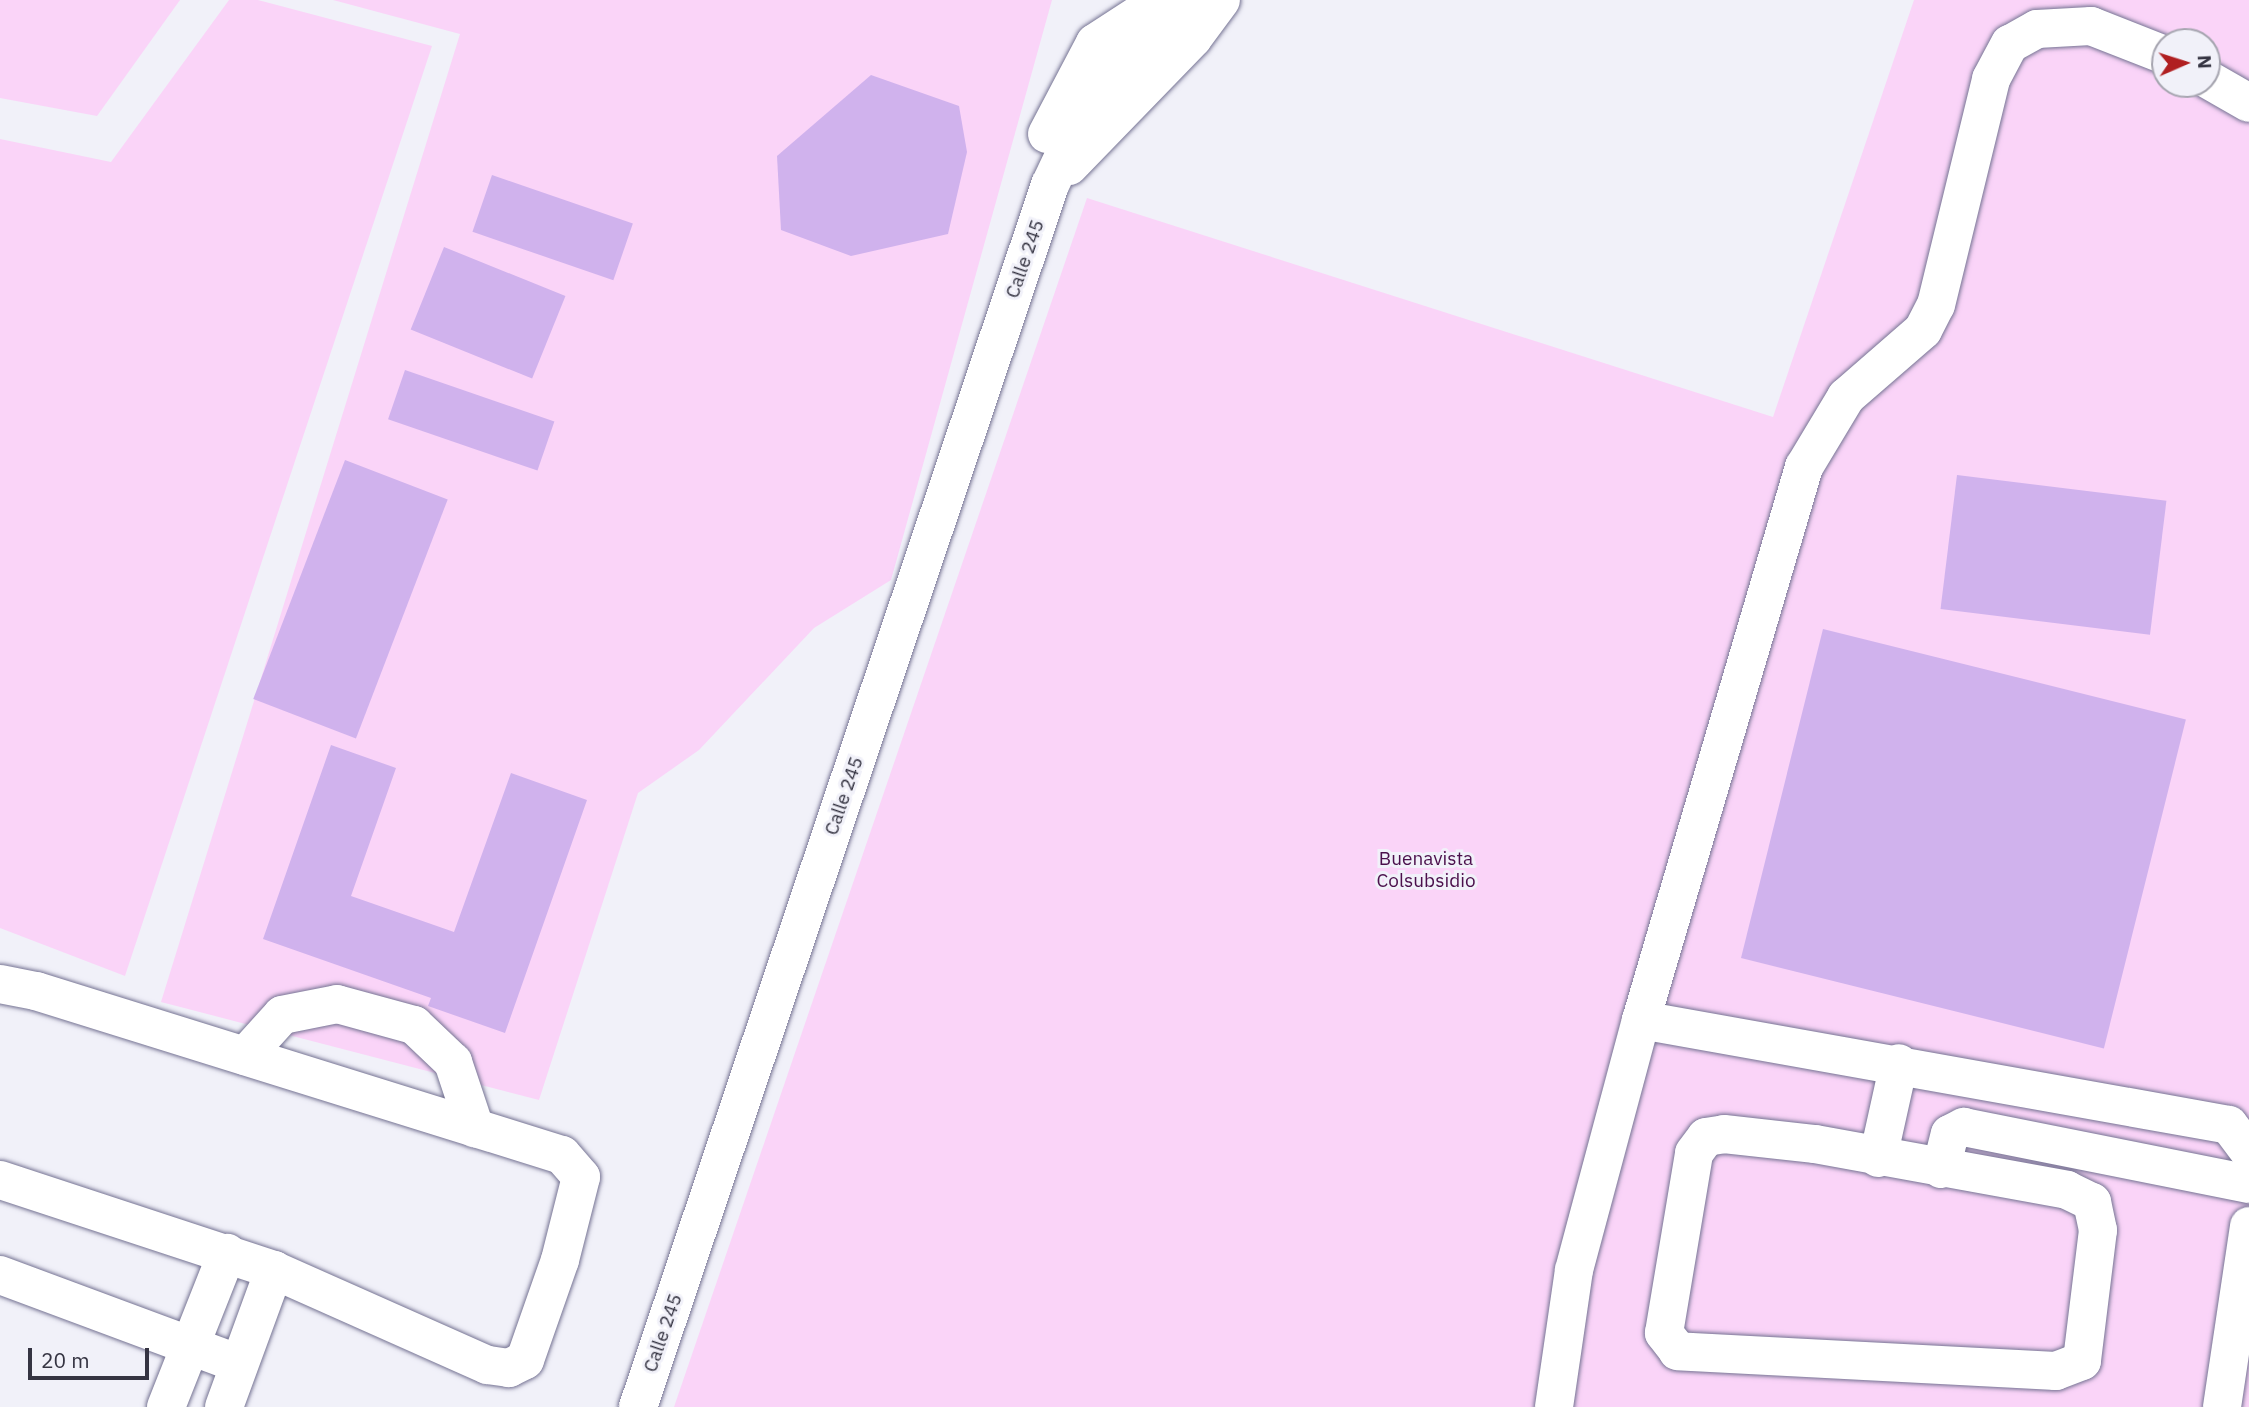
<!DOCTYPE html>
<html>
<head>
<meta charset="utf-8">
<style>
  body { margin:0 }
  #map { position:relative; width:2249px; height:1407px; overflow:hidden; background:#f1f1f9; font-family:"IBM Plex Sans",sans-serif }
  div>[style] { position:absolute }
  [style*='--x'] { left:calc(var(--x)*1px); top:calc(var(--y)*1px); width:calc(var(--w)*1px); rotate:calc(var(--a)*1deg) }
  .green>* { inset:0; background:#fad4f8 }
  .building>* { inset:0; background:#d0b2ed; transform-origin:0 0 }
  .roads { filter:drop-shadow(0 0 2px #757393) drop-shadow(0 0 2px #757393) }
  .minor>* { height:38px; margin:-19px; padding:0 19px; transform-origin:19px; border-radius:19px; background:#fff }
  span { translate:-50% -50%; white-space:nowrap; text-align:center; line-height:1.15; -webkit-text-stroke:6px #f1f1f9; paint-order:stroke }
  .street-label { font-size:19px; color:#353442 }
  .park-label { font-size:19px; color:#4b104c }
  .north { position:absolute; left:2151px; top:28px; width:70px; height:70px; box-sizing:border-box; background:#f1f1f9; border:2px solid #a6a5b0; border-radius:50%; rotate:87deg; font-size:19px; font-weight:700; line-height:28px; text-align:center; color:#353442 }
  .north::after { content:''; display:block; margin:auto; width:24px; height:32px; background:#b01f21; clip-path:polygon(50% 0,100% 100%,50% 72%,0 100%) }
  .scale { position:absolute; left:28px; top:1348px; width:121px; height:32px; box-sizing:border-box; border:4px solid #353442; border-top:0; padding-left:9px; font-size:21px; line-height:24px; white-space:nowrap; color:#353442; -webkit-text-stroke:5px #f1f1f9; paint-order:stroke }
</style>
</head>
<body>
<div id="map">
  <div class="green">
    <div style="clip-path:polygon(0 0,180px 0,97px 116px,0 98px)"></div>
    <div style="clip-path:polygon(229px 0,258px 0,432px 46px,125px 976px,0 928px,0 139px,111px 162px)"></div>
    <div style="clip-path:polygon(333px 0,1052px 0,891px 580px,814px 628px,699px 750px,638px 793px,539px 1100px,161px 1002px,460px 34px)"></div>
    <div style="clip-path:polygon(evenodd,1914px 0,2249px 0,2249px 1407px,674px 1407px,1087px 198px,1773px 417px,1914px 0,2165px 42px,2207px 42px,2207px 84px,2165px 84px,2165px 42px)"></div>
  </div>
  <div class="building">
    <div style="clip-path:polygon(871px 75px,959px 106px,967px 152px,948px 234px,851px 256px,781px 230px,777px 156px)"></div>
    <div style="left:492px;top:175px;width:149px;height:60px;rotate:19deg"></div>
    <div style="left:444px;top:247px;width:131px;height:89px;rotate:22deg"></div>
    <div style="left:405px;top:370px;width:158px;height:52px;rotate:19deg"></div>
    <div style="left:345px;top:460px;width:110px;height:256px;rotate:21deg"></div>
    <div style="left:1957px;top:475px;width:211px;height:135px;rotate:7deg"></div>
    <div style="left:1823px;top:629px;width:374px;height:339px;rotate:14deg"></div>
    <div style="clip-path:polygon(331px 745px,396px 768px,351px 896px,454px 932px,511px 773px,587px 800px,505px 1033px,428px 1006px,431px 998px,263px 939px)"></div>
  </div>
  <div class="roads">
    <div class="minor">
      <div style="--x:2207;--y:79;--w:48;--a:29.7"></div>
      <div style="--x:1047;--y:134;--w:103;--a:-62.2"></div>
      <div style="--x:1095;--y:43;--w:79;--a:-33.1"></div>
      <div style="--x:1069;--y:166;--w:178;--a:-45.9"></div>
      <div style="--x:1193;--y:38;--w:47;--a:-53.6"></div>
      <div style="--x:0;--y:984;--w:37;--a:11"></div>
      <div style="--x:36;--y:991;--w:551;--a:17.32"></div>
      <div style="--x:562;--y:1155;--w:29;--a:49"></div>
      <div style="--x:581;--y:1177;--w:86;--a:104.2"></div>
      <div style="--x:560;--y:1260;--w:106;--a:109.3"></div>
      <div style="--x:525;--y:1360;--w:18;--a:153"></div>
      <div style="--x:509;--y:1368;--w:22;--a:-172"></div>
      <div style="--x:487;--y:1365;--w:233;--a:-156"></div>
      <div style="--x:274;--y:1270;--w:288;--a:-161.8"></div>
      <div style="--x:1641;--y:1020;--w:597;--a:10.12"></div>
      <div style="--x:2229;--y:1125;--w:34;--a:53"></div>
      <div style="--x:245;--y:1056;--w:55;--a:-47.9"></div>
      <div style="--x:282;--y:1015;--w:56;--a:-11.3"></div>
      <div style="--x:337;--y:1004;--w:80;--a:15.3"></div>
      <div style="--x:414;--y:1025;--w:54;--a:43.5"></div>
      <div style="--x:453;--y:1062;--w:70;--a:71.6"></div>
      <div style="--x:1724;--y:1134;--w:92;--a:6.3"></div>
      <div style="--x:1815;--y:1144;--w:256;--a:10.3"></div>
      <div style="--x:2067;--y:1190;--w:28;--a:26"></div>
      <div style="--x:2092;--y:1202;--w:29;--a:78"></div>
      <div style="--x:2098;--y:1230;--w:132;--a:97"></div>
      <div style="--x:2082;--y:1361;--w:28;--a:159"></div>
      <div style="--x:2056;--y:1371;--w:379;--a:-177"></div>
      <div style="--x:1678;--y:1351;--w:23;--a:-128"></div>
      <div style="--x:1664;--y:1333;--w:182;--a:-80.5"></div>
      <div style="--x:1694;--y:1153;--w:20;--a:-53"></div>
      <div style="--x:1706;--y:1137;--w:18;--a:-9"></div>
      <div style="--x:1878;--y:1158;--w:97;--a:-77.5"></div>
      <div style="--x:1941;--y:1169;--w:36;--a:-76"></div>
      <div style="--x:1950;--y:1134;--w:16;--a:-27"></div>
      <div style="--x:1964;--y:1127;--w:291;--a:11.3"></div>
      <div style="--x:0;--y:1275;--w:255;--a:20.4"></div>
      <div style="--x:166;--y:1407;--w:166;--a:-68.4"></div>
      <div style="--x:224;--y:1407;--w:146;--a:-69.9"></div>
      <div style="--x:638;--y:1407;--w:1290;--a:-71.37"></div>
      <div style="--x:1050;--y:185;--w:82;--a:-64.7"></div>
      <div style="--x:1085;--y:111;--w:63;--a:-54"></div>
      <div style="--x:1122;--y:60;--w:91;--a:-41"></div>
      <div style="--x:1554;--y:1407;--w:138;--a:-81.7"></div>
      <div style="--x:1574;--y:1270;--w:259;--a:-75"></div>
      <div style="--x:1641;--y:1020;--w:577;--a:-73.58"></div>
      <div style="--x:1804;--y:467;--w:82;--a:-59"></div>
      <div style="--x:1846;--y:397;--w:102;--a:-41"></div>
      <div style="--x:1923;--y:330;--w:28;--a:-63"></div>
      <div style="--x:1936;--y:305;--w:233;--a:-76.3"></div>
      <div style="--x:1991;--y:79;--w:40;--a:-62"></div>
      <div style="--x:2010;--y:44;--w:31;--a:-29"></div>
      <div style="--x:2037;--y:29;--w:54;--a:-3.2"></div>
      <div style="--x:2091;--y:26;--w:79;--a:21.4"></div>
      <div style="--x:2222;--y:1407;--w:183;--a:-81.5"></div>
    </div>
  </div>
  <div class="street-label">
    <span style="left:1025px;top:259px;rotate:-71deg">Calle 245</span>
    <span style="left:844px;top:796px;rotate:-71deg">Calle 245</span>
    <span style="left:663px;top:1333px;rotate:-71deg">Calle 245</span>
  </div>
  <div class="park-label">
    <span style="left:1426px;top:870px">Buenavista<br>Colsubsidio</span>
  </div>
  <div class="north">N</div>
  <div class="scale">20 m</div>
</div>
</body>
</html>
